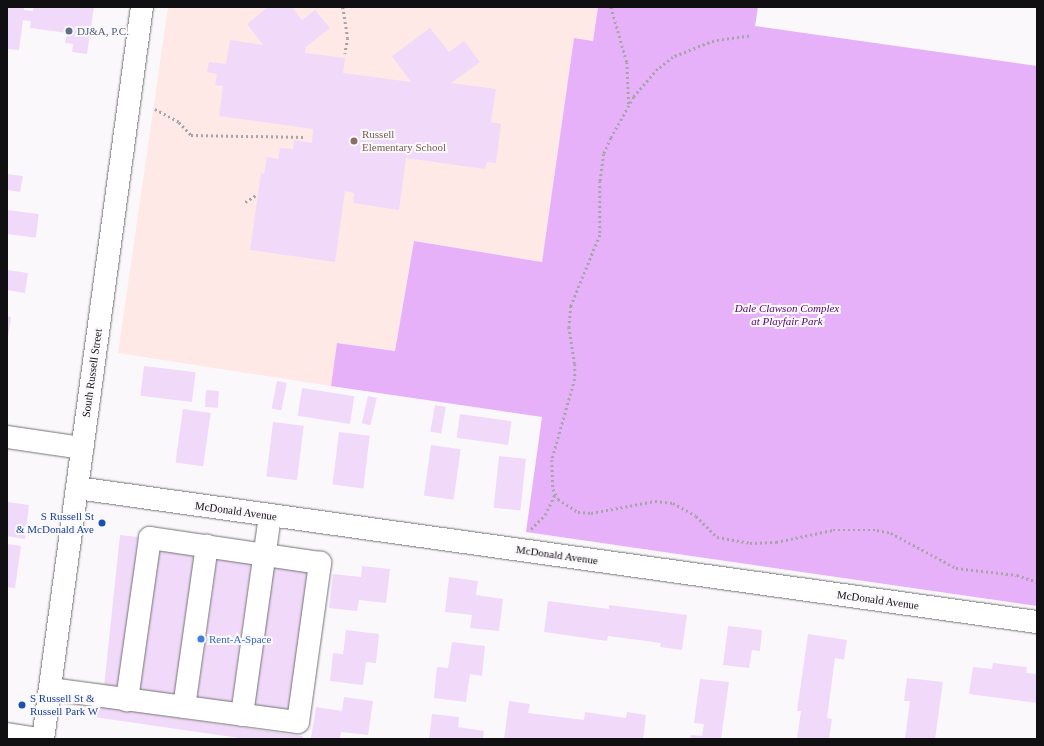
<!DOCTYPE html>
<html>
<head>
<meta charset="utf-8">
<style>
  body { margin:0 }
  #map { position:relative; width:1044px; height:746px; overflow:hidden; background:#fbf8fc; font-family:Georgia,serif }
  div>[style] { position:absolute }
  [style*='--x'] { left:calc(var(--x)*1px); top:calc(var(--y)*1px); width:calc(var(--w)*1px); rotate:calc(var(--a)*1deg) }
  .education>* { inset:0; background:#ffe9e7 }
  .green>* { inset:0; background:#e6b1f9 }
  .building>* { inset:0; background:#f1d9fa; transform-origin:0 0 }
  .path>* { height:2.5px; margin-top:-1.25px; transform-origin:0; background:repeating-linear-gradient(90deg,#a6a4a7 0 2px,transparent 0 5px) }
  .roads { filter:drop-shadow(0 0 1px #737174) drop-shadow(0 0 1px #737174) }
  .minor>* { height:22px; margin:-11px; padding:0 11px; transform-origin:11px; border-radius:11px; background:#fff }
  .major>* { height:22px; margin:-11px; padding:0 11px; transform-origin:11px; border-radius:11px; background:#fff }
  .dots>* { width:11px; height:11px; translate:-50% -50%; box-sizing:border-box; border:2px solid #fbf8fc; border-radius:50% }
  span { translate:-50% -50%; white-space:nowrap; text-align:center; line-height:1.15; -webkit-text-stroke:4px #fbf8fc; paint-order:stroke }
  .service-label { font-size:11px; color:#4e5e75 }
  .left { translate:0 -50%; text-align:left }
  .education-label { font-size:11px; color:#785e54 }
  .park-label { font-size:11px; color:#540369; font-style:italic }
  .street-label { font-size:11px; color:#100f11 }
  .transit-label { font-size:11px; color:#164399 }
  .right { translate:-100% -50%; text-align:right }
  .shop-label { font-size:11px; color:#366cbe }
  .frame { position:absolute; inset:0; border:8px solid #100f11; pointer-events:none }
</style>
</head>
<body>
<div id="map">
  <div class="education">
    <div style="clip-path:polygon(168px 7px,598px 7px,593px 41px,574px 38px,542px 262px,414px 241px,395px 351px,338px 343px,331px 386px,118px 353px)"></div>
  </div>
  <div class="green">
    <div style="clip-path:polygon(598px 7px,758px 7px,755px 26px,1037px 66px,1037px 606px,526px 532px,542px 417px,331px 386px,337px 343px,395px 351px,414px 241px,542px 262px,574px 38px,593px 41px)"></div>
  </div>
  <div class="building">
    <div style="clip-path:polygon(7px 7px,24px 7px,24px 10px,33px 11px,34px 7px,94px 7px,87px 54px,72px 52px,73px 44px,65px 43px,67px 33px,30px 28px,31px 21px,23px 20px,19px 50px,7px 49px)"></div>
    <div style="clip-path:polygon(268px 7px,292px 7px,302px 20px,315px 10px,330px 28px,306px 47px,305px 53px,345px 58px,343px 73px,411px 82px,392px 56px,430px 28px,449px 52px,464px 41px,480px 62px,451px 83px,496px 89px,491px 122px,501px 124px,496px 163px,487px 162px,485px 169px,406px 158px,399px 210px,353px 203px,354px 193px,345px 191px,335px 262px,250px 250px,261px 173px,264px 174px,267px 157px,278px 159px,280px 148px,293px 149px,294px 140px,312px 143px,313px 129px,219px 116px,223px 86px,215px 85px,217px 74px,207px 72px,209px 62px,226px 64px,230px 40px,263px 45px,247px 24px)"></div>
    <div style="clip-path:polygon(7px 174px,23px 176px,20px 192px,7px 190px)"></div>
    <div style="left:7px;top:210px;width:32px;height:24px;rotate:7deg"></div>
    <div style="clip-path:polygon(7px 270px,28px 273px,25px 293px,7px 290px)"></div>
    <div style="clip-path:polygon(7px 316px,11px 317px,8px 338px,7px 338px)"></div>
    <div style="left:144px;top:366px;width:52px;height:30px;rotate:7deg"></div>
    <div style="left:277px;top:381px;width:10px;height:28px;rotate:11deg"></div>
    <div style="left:302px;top:388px;width:53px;height:28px;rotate:9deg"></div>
    <div style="left:206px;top:390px;width:13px;height:17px;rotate:4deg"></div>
    <div style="left:368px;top:396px;width:9px;height:28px;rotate:13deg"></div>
    <div style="left:435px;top:405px;width:11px;height:27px;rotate:10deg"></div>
    <div style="left:183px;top:409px;width:28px;height:54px;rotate:8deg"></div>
    <div style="left:460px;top:414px;width:52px;height:24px;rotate:8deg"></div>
    <div style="left:273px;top:422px;width:31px;height:55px;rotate:7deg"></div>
    <div style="left:339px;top:432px;width:31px;height:53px;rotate:7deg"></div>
    <div style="left:431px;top:445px;width:30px;height:51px;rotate:8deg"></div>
    <div style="left:499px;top:456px;width:27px;height:52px;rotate:6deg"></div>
    <div style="clip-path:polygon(7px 502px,29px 505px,25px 539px,7px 536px)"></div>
    <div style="left:120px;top:535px;width:18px;height:151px;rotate:6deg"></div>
    <div style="clip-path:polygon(7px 544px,21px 546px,15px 588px,7px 587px)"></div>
    <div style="left:159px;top:549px;width:36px;height:142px;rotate:8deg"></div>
    <div style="left:217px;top:558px;width:35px;height:142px;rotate:8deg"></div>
    <div style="left:274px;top:565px;width:36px;height:143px;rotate:8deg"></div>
    <div style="clip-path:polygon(362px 566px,390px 569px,386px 603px,359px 600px,357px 611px,329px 608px,333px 574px,361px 577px)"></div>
    <div style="clip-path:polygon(449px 577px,478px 581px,476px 595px,503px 599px,499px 631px,470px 628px,472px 615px,445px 612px)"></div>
    <div style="clip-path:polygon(548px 601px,609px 609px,609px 605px,687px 615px,682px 650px,660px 647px,661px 643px,608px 636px,607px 641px,544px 632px)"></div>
    <div style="clip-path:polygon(728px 626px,762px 630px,760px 651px,752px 650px,749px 668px,723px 665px)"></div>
    <div style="clip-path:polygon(346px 630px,379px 634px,376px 663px,366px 662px,363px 685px,330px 681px,333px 653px,343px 654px)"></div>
    <div style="clip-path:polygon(808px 634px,847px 640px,844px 660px,835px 658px,827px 718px,832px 719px,829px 739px,797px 739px,801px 711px,797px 711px)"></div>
    <div style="clip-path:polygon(452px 642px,485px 646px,482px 676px,470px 674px,466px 702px,434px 698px,437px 667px,448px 668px)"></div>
    <div style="clip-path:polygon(993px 663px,1027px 667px,1026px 673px,1037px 674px,1037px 703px,969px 694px,973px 667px,992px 669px)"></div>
    <div style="clip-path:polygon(907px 678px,943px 682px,935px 739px,905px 738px,910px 701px,904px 701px)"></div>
    <div style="clip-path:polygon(700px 679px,729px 682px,721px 739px,690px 739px,691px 735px,702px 736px,704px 724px,694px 723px)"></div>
    <div style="clip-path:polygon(344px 697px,373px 701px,368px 735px,341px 732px,340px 739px,311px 738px,316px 707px,342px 711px)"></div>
    <div style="clip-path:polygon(509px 701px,530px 704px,528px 713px,584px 720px,585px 712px,626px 718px,627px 712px,646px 715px,643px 739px,504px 739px)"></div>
    <div style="clip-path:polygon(96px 706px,303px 736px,302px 739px,246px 739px,94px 717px)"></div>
    <div style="clip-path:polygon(432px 714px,459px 717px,458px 727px,484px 731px,483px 739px,429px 739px)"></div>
  </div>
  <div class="path">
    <div style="--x:343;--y:7;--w:31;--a:81"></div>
    <div style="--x:348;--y:38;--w:16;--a:101"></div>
    <div style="--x:611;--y:7;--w:57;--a:73.8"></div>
    <div style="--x:627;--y:62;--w:44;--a:87.4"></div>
    <div style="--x:749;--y:36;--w:35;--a:172"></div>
    <div style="--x:714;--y:41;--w:44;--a:158.7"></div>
    <div style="--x:673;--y:57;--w:19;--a:141"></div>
    <div style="--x:658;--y:69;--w:37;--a:131"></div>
    <div style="--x:634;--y:97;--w:47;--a:119.3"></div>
    <div style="--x:611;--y:138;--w:17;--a:114"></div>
    <div style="--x:604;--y:154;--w:27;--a:98"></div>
    <div style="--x:600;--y:181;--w:54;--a:90"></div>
    <div style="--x:600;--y:235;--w:77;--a:112.2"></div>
    <div style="--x:571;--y:306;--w:21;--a:95"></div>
    <div style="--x:569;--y:327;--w:37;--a:81"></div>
    <div style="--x:575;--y:364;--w:15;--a:90"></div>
    <div style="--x:575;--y:379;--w:84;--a:105.9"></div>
    <div style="--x:552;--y:460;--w:29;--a:88"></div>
    <div style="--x:553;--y:489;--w:11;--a:63"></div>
    <div style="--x:558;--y:499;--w:24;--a:33"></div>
    <div style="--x:578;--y:512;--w:13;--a:4"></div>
    <div style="--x:591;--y:513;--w:65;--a:-10.6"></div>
    <div style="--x:655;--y:501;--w:18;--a:6"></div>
    <div style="--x:673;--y:503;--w:26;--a:29"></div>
    <div style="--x:696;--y:516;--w:30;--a:45"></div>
    <div style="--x:717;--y:537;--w:34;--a:10"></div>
    <div style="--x:750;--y:543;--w:26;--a:-2"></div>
    <div style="--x:776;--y:542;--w:58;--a:-11.9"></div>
    <div style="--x:833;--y:530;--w:44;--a:0"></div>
    <div style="--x:877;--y:530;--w:14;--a:12"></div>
    <div style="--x:891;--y:533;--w:74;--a:28.3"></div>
    <div style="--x:956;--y:568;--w:61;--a:6.5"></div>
    <div style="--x:1017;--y:575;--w:21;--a:19"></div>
    <div style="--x:155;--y:109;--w:27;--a:28"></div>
    <div style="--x:179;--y:122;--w:18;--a:47"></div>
    <div style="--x:191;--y:135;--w:114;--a:1"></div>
    <div style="--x:245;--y:202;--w:13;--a:-32"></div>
    <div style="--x:531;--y:529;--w:20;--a:-45"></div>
    <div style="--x:545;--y:515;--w:23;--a:-65"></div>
  </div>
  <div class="roads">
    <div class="minor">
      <div style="--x:7;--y:437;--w:76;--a:8.3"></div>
      <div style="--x:77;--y:488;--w:969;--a:7.95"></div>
      <div style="--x:50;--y:689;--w:250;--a:7.6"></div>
      <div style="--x:298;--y:722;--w:161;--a:-82.1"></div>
      <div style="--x:320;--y:563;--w:172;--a:-171.6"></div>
      <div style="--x:150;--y:538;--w:164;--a:98.1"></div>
      <div style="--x:184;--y:707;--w:163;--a:-81.9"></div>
      <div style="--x:242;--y:715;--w:202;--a:-82"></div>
      <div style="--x:7;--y:734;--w:32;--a:9"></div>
    </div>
    <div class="major">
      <div style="--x:43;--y:739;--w:739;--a:-82.3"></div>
    </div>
  </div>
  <div class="dots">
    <div style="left:69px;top:31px;background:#5c6f8a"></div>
    <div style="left:354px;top:141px;background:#8d6e63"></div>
    <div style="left:102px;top:523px;background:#1a4fb4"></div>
    <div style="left:201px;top:639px;background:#3f7fe0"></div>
    <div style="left:22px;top:705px;background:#1a4fb4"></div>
  </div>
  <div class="service-label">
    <span class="left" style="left:77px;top:31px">DJ&amp;A, P.C.</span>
  </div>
  <div class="education-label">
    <span class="left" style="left:362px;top:141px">Russell<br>Elementary School</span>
  </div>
  <div class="park-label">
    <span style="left:787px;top:315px">Dale Clawson Complex<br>at Playfair Park</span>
  </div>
  <div class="street-label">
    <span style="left:92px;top:373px;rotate:-82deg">South Russell Street</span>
    <span style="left:236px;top:511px;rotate:8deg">McDonald Avenue</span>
    <span style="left:557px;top:555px;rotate:8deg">McDonald Avenue</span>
    <span style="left:878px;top:600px;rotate:8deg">McDonald Avenue</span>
  </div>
  <div class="transit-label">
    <span class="right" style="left:94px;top:523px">S Russell St<br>&amp; McDonald Ave</span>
    <span class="left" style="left:30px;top:705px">S Russell St &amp;<br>Russell Park W</span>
  </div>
  <div class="shop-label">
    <span class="left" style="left:209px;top:639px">Rent-A-Space</span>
  </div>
  <div class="frame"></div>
</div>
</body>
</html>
